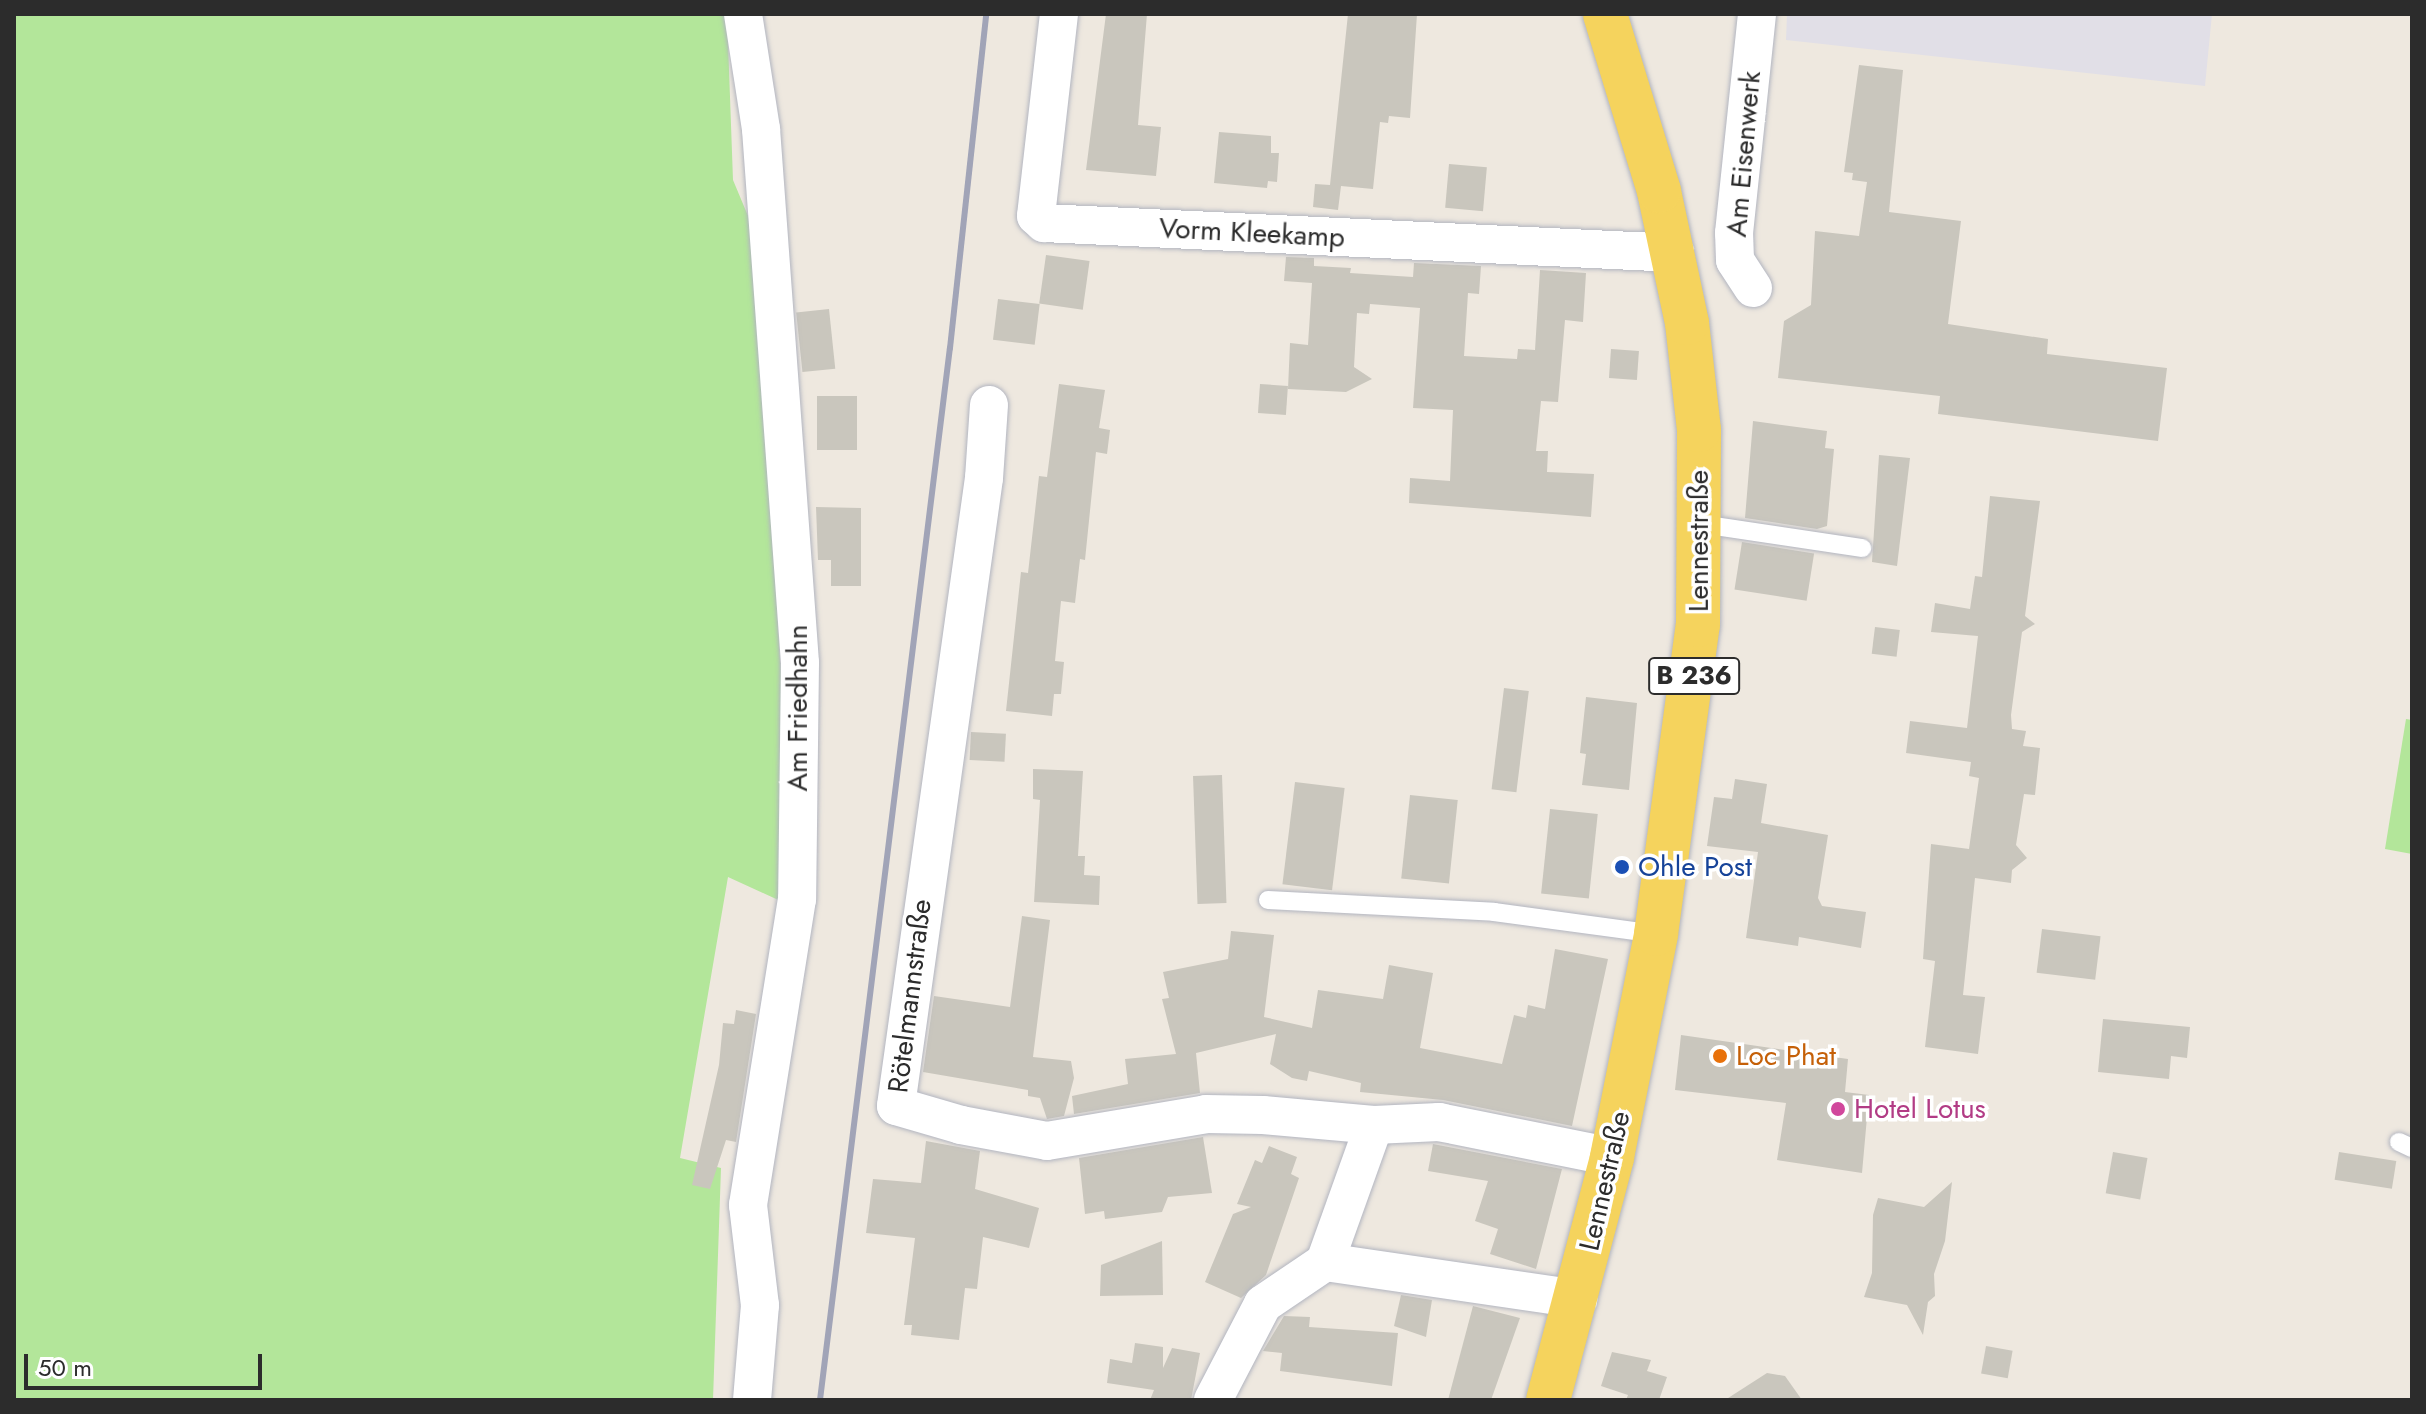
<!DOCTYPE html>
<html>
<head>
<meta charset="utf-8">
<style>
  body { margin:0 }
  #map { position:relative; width:2426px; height:1414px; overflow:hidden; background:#eee8df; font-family:Jost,sans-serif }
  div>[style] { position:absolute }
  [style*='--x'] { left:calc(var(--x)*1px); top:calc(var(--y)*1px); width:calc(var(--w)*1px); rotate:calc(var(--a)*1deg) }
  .industrial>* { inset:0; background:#e1dfe7 }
  .green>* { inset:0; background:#b3e69a }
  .building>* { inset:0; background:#c9c6bd; transform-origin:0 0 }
  .roads { filter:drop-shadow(0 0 2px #b2b5c0) drop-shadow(0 0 2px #b2b5c0) }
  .lane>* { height:18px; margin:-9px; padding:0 9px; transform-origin:9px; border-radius:9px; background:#fff }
  .street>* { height:38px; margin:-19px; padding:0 19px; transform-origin:19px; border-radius:19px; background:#fff }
  .primary>* { height:44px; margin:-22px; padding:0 22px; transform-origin:22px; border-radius:22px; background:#f5d35d }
  .rail>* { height:6px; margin:-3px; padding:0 3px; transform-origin:3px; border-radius:3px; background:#a1a4b7 }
  .dots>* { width:22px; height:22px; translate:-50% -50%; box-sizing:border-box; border:4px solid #fff; border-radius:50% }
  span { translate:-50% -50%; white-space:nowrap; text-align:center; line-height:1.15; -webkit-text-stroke:7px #fff; paint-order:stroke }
  .shield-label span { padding:2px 6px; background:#fff; border:2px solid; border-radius:6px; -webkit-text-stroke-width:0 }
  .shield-label { font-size:26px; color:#2c2c2c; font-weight:700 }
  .street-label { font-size:28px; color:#2c2c2c }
  .transit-label { font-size:28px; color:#164399 }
  .left { translate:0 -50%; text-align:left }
  .food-label { font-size:28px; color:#c56008 }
  .hotel-label { font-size:28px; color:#b23c85 }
  .frame { position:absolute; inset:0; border:16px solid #2c2c2c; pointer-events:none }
  .scale { position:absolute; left:24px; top:1354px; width:238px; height:36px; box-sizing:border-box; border:4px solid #2c2c2c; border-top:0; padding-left:10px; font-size:24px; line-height:28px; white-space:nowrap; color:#2c2c2c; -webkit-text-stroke:6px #fff; paint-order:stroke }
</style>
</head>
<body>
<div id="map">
  <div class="industrial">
    <div style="clip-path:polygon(1787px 14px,2212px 14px,2205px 86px,1786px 40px)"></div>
  </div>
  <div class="green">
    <div style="clip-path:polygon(14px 14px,727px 14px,733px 180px,756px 235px,789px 818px,787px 904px,728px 877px,680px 1158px,721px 1168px,713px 1400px,14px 1400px)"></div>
    <div style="clip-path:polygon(2406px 719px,2412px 720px,2412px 854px,2385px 849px)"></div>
  </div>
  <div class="building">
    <div style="clip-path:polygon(1106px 14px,1147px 14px,1138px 125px,1161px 127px,1156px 176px,1086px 170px)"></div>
    <div style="clip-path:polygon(1348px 14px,1417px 14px,1410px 118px,1389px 116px,1388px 123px,1380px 122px,1373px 189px,1341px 186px,1338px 210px,1313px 207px,1315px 184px,1330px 185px)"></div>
    <div style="clip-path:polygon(1859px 65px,1903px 70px,1889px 212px,1961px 221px,1948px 324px,2048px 339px,2047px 354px,2167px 368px,2158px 441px,1938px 414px,1940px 396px,1778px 378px,1784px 321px,1811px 305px,1815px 231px,1859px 236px,1867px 182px,1852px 180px,1853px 173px,1844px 172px)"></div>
    <div style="clip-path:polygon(1219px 132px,1271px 136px,1271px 153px,1279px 153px,1277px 182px,1268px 181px,1267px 188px,1214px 183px)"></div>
    <div style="left:1449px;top:164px;width:38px;height:44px;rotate:5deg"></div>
    <div style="left:1046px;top:255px;width:44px;height:49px;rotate:8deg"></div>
    <div style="clip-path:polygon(1286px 257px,1314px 258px,1314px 266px,1351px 268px,1350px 273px,1413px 277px,1414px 263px,1481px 266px,1479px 294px,1468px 293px,1464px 356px,1517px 359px,1518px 349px,1535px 350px,1540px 270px,1586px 273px,1583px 322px,1565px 320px,1558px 402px,1541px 401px,1536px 451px,1548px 451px,1547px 472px,1594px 474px,1591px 517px,1409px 503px,1410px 478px,1450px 481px,1453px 410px,1413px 408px,1420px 308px,1370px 304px,1369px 314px,1357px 313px,1354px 367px,1372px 379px,1346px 392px,1288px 389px,1290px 343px,1308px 345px,1312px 283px,1284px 281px)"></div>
    <div style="left:998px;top:299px;width:42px;height:41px;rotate:7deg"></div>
    <div style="left:829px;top:309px;width:60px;height:33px;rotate:84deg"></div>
    <div style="left:1611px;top:349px;width:28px;height:29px;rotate:4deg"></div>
    <div style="clip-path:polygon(1059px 384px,1105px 390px,1099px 428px,1110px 430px,1107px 454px,1096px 452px,1085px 560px,1080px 559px,1075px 603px,1061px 601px,1055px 661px,1064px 662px,1061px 694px,1054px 694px,1052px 716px,1006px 711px,1021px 572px,1028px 573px,1039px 476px,1047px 477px)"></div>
    <div style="left:1260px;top:384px;width:28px;height:29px;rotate:4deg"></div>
    <div style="left:857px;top:396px;width:54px;height:40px;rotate:90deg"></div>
    <div style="clip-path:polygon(1753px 421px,1827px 431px,1825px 448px,1834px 449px,1827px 526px,1817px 529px,1745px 518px)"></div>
    <div style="clip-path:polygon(1879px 455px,1910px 458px,1897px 566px,1872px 562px)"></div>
    <div style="clip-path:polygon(1990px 496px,2040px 501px,2025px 616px,2035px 624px,2022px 632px,2011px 715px,2012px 729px,2026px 731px,2023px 746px,2040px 748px,2035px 795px,2024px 794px,2016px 845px,2027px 858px,2012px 870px,2011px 883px,1975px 878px,1963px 995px,1985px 997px,1978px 1054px,1925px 1047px,1935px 961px,1923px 959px,1931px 844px,1969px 849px,1979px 778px,1969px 776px,1971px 762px,1906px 753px,1910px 721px,1967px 728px,1978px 636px,1931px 632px,1935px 603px,1970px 609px,1975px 576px,1982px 577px)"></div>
    <div style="clip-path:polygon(816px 507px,861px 508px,861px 586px,831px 586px,831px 560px,818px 560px)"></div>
    <div style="left:1742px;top:542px;width:73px;height:48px;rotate:9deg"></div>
    <div style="left:1875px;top:627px;width:25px;height:27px;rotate:7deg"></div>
    <div style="left:1504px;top:688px;width:25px;height:102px;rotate:7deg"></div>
    <div style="clip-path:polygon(1586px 697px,1637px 703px,1629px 790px,1582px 785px,1586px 754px,1580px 753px)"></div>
    <div style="left:971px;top:732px;width:35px;height:28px;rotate:3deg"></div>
    <div style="clip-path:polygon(1033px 769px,1083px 771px,1078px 856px,1085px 856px,1084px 875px,1100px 876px,1099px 905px,1034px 902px,1040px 800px,1033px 799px)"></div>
    <div style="left:1222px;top:775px;width:128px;height:29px;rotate:88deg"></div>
    <div style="clip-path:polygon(1735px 779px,1767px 784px,1761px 823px,1828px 835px,1818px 898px,1822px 906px,1866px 912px,1861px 948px,1799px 937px,1798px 946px,1746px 938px,1758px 852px,1707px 846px,1714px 797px,1732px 799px)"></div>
    <div style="left:1295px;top:782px;width:50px;height:103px;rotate:7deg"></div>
    <div style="left:1410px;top:795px;width:48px;height:84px;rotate:6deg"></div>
    <div style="left:1550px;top:809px;width:48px;height:85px;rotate:6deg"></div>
    <div style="clip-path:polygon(1022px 916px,1050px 920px,1033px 1057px,1071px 1061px,1074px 1078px,1064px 1116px,1047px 1119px,1040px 1098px,1028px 1096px,1028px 1090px,923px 1072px,934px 996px,1010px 1007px)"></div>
    <div style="left:2042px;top:929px;width:59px;height:44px;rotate:7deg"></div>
    <div style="clip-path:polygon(1231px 931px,1274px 935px,1264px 1017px,1312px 1028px,1318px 990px,1383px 999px,1389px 965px,1433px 973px,1420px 1048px,1502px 1064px,1514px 1015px,1526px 1018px,1528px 1005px,1545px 1009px,1555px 949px,1608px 959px,1572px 1126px,1443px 1100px,1360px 1092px,1361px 1083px,1309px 1071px,1307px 1081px,1292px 1078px,1270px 1064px,1276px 1034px,1196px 1053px,1200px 1093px,1074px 1114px,1072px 1096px,1128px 1084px,1125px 1059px,1176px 1054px,1162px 999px,1169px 998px,1163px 972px,1228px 959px)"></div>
    <div style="clip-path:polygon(736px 1010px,756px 1014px,736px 1142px,726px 1140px,710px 1189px,692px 1185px,719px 1065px,723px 1023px,734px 1024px)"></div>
    <div style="clip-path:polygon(2103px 1019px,2190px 1027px,2187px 1058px,2171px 1056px,2169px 1079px,2098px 1072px)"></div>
    <div style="clip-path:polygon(1681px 1035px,1848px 1059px,1845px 1092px,1869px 1095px,1862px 1173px,1777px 1160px,1786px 1103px,1675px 1090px)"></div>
    <div style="clip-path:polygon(1203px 1137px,1212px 1193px,1168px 1197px,1162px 1212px,1105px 1219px,1104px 1211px,1085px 1214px,1079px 1158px)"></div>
    <div style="clip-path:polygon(926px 1141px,980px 1151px,975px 1189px,1039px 1208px,1029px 1248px,983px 1237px,977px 1289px,965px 1288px,959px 1340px,911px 1335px,912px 1325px,904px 1325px,915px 1238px,866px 1233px,873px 1179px,921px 1183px)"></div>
    <div style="clip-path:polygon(1433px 1144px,1562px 1169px,1536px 1269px,1490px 1254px,1498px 1229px,1475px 1221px,1488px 1181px,1428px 1171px)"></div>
    <div style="clip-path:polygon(1269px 1146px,1297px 1157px,1291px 1174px,1299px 1178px,1266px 1275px,1241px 1298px,1205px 1282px,1233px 1214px,1251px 1207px,1237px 1204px,1255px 1160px,1262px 1163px)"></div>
    <div style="left:2113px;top:1152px;width:35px;height:42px;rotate:10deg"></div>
    <div style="left:2339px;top:1152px;width:58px;height:28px;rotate:9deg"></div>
    <div style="clip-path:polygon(1952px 1182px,1945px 1241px,1934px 1274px,1935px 1296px,1928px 1302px,1923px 1335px,1907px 1305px,1864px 1297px,1872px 1273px,1873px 1215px,1878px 1198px,1924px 1207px)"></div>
    <div style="clip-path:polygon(1162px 1241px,1163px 1295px,1100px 1296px,1101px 1265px)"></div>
    <div style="clip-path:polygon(1401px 1295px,1432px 1300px,1426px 1337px,1394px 1326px)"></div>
    <div style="clip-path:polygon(1473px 1306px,1520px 1318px,1491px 1400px,1448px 1400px)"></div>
    <div style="clip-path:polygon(1284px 1316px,1310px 1317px,1309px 1327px,1398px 1333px,1392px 1386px,1280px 1371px,1282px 1353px,1263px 1351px)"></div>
    <div style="clip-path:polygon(1135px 1343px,1163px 1347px,1163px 1368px,1172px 1348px,1200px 1353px,1191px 1400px,1150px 1400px,1154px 1390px,1107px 1383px,1110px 1359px,1132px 1363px)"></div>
    <div style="left:1986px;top:1346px;width:27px;height:28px;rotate:10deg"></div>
    <div style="clip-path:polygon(1612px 1352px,1651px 1360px,1647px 1371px,1667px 1377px,1659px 1400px,1626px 1400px,1628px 1395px,1601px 1386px)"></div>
    <div style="clip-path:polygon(1767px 1373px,1785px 1376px,1802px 1400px,1725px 1400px)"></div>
  </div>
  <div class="roads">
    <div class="lane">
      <div style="--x:1701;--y:524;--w:163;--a:8.5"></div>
      <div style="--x:1268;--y:900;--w:226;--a:3"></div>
      <div style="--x:1494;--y:912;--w:163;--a:7.7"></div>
      <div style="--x:2399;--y:1142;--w:14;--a:25"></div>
    </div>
    <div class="street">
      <div style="--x:743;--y:14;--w:116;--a:81.1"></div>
      <div style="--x:761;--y:129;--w:535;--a:85.82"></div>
      <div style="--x:800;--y:663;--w:236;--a:90.7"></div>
      <div style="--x:797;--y:899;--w:310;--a:99.1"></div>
      <div style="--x:748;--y:1205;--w:101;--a:83.2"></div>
      <div style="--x:760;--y:1305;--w:95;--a:94.8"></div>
      <div style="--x:1059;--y:14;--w:203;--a:96.5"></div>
      <div style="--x:1036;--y:216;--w:11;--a:41"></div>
      <div style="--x:1044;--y:223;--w:632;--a:2.72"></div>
      <div style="--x:1753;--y:288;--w:33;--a:-123"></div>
      <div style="--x:1735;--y:260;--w:27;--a:-92"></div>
      <div style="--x:1734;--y:233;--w:220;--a:-84"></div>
      <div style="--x:989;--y:405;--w:73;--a:93.9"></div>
      <div style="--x:984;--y:478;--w:634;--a:97.98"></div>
      <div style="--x:896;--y:1106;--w:68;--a:16.3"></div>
      <div style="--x:961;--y:1125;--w:87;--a:10.5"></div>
      <div style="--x:1047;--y:1141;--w:161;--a:-9.6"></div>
      <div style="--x:1206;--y:1114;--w:57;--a:1"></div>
      <div style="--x:1263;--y:1115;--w:111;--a:5.1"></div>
      <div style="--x:1374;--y:1125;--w:65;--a:-2.6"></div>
      <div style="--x:1439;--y:1122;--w:177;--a:11.4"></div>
      <div style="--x:1325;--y:1262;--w:256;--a:8.3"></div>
      <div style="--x:1213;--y:1400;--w:108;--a:-62.5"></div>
      <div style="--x:1263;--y:1304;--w:75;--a:-34.1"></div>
      <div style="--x:1325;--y:1262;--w:145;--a:-70.3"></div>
    </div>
    <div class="primary">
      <div style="--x:1548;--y:1400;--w:251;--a:-75.2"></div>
      <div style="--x:1612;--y:1157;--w:227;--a:-78.8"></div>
      <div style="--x:1656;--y:934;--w:312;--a:-82.3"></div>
      <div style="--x:1698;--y:625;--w:195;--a:-89.7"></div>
      <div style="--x:1699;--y:430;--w:108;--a:-96.4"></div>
      <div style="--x:1687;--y:323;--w:135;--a:-102"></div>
      <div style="--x:1659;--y:191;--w:185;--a:-107"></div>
    </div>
  </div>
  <div class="rail">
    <div style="--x:820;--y:1400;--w:1060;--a:-82.96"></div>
    <div style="--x:950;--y:348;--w:336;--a:-83.8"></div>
  </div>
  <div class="dots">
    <div style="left:1622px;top:867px;background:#1a4fb4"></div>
    <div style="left:1720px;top:1056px;background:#e8710a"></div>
    <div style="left:1838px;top:1109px;background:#d1479c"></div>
  </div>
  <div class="shield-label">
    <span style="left:1694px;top:676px">B 236</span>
  </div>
  <div class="street-label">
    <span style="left:1744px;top:154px;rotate:-85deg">Am Eisenwerk</span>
    <span style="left:1252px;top:233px;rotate:3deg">Vorm Kleekamp</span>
    <span style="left:1699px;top:541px;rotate:-90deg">Lennestraße</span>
    <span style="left:798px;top:708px;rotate:-90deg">Am Friedhahn</span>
    <span style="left:910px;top:996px;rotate:-83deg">Rötelmannstraße</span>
    <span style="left:1605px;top:1181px;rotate:-77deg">Lennestraße</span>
  </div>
  <div class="transit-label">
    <span class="left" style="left:1638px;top:867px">Ohle Post</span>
  </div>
  <div class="food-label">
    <span class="left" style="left:1736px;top:1056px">Loc Phat</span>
  </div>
  <div class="hotel-label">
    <span class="left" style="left:1854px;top:1109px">Hotel Lotus</span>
  </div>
  <div class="frame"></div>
  <div class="scale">50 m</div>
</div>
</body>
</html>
